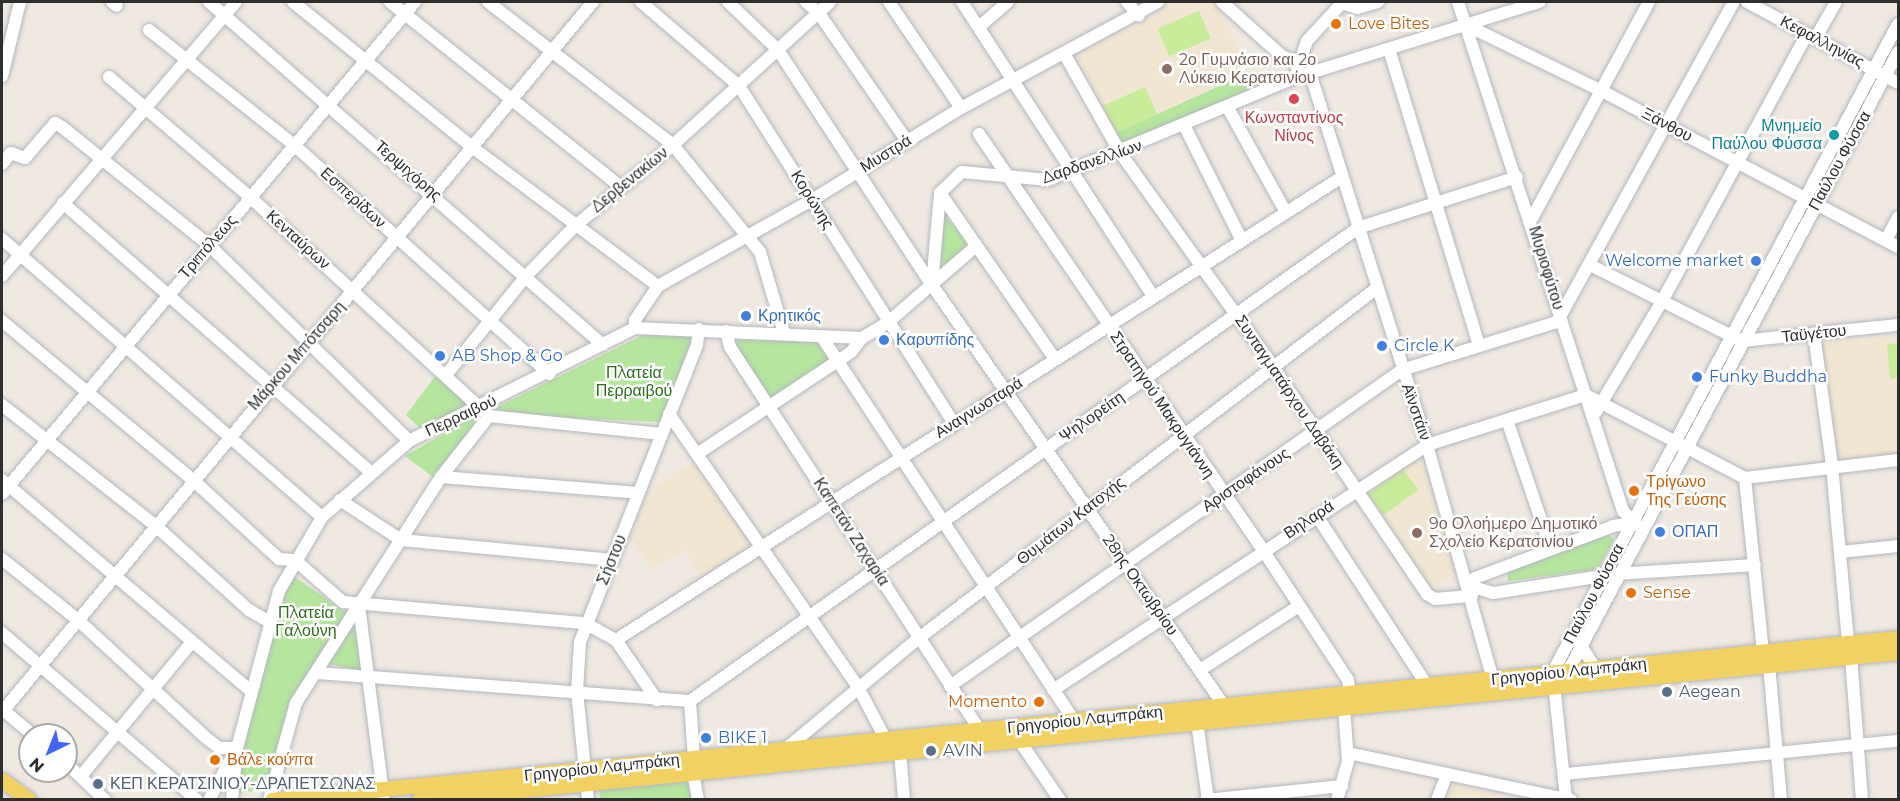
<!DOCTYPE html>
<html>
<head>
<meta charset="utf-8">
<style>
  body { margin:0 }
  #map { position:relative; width:1900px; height:801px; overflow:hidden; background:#efe9e1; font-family:Montserrat,sans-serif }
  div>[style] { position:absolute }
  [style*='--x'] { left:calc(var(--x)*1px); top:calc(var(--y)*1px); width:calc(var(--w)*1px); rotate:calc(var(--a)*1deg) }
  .education>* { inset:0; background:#f0e6d1 }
  .green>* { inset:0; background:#b6e59e }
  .pitch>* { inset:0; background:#c9ec9a; transform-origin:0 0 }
  .roads { filter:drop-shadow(0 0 2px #b4b7c1) drop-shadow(0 0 2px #b4b7c1) }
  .minor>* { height:12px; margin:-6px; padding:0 6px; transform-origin:6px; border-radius:6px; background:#fff }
  .major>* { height:15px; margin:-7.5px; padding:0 7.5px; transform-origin:7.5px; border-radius:7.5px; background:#f2d163 }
  .dots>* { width:16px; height:16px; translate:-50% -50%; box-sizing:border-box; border:3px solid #fff; border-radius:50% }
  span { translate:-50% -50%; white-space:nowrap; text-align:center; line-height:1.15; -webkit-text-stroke:5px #fff; paint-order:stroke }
  .food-label { font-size:16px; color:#c56008 }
  .left { translate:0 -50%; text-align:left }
  .right { translate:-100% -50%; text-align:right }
  .street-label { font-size:16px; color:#2e2e2e }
  .education-label { font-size:16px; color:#785e54 }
  .health-label { font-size:16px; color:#be3a42 }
  .culture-label { font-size:16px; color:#0d838f }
  .shop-label { font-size:16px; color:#366cbe }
  .park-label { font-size:16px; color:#2c6e1b }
  .service-label { font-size:16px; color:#4e5e75 }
  .frame { position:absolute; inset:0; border:3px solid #2e2e2e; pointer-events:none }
  .north { position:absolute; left:18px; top:723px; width:60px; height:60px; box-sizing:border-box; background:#fff; border:2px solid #ababab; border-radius:50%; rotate:223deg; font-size:16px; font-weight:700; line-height:24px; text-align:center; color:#2e2e2e }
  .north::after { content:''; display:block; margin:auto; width:21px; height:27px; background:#4264fb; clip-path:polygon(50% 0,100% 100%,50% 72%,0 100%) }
</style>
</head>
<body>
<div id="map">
  <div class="education">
    <div style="clip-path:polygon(1167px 2px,1216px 2px,1251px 72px,1115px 132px,1076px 54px,1149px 19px)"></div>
    <div style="clip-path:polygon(1898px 335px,1898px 456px,1838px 463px,1822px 343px)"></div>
    <div style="clip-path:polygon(1420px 456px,1458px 570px,1429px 590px,1361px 495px)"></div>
    <div style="clip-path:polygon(698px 459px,754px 548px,703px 579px,685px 551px,652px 569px,631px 539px,648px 491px)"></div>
    <div style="clip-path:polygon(1453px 784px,1515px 799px,1447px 799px)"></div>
  </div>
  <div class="green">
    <div style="clip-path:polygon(1251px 72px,1259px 91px,1125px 148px,1115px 133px)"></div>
    <div style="clip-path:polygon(945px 216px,971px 246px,948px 265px,941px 262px,941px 220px)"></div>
    <div style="clip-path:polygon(643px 335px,693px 336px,661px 422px,495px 415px,497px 407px)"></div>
    <div style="clip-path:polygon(740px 340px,817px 342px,828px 360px,768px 401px,733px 345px)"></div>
    <div style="clip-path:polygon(436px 375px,471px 403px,421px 429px,406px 415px)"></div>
    <div style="clip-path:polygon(473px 417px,477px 419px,437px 480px,405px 456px)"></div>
    <div style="clip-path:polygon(1609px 535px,1614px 539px,1598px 569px,1509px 581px,1507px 578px,1509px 571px)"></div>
    <div style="clip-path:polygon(289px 573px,347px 613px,288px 706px,267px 790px,236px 793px,249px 721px)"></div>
    <div style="clip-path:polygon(354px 624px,364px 671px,329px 664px)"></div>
    <div style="clip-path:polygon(691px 779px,693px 799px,600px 799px,599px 787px)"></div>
  </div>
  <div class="pitch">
    <div style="left:1199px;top:11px;width:30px;height:45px;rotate:67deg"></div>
    <div style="left:1145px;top:87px;width:30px;height:46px;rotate:66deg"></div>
    <div style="clip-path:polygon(1898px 343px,1898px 378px,1890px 379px,1887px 344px)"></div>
    <div style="left:1403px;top:469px;width:26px;height:43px;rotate:54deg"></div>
  </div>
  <div class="roads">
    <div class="minor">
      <div style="--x:112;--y:2;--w:6;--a:39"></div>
      <div style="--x:209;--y:2;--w:522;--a:41.04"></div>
      <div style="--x:293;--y:2;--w:230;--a:39"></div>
      <div style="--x:472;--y:147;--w:232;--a:36.8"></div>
      <div style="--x:390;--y:2;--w:296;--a:38.7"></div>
      <div style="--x:488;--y:2;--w:234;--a:37.7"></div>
      <div style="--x:673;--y:145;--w:138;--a:50.9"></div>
      <div style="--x:760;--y:252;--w:84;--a:73.5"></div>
      <div style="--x:641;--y:2;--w:129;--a:40.6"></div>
      <div style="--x:739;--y:86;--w:400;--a:57.5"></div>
      <div style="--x:728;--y:2;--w:69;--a:43.8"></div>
      <div style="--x:778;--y:50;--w:281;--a:56.8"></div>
      <div style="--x:932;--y:285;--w:514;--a:55.23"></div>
      <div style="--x:806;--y:2;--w:16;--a:40"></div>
      <div style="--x:818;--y:12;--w:157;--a:55.4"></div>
      <div style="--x:889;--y:2;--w:128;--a:55.8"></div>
      <div style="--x:962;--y:2;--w:349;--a:57"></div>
      <div style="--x:1127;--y:2;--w:18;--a:49"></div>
      <div style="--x:1222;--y:2;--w:81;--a:42"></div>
      <div style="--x:1282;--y:56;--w:16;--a:22"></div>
      <div style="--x:1458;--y:2;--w:535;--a:72.04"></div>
      <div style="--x:1623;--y:511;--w:21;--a:45"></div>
      <div style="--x:1747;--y:2;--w:171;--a:28.2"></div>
      <div style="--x:1341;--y:3;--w:17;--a:17"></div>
      <div style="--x:1357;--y:8;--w:22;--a:-16"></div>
      <div style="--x:1466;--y:25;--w:149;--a:25.9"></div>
      <div style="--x:1600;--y:90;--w:337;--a:27.8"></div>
      <div style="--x:979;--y:27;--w:38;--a:-41"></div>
      <div style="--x:149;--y:30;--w:185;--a:38.4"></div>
      <div style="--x:294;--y:145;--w:343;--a:41.9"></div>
      <div style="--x:1815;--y:39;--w:43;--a:-60.4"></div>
      <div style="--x:1389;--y:49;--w:309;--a:73.1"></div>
      <div style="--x:1065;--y:55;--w:114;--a:60.5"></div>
      <div style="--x:1121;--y:154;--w:259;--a:54.4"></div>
      <div style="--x:1272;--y:365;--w:277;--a:55.9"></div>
      <div style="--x:1427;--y:594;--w:9;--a:32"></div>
      <div style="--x:1435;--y:599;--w:37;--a:-5"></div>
      <div style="--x:1297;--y:70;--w:31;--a:-71"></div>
      <div style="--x:1307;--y:41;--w:53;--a:-47.3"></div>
      <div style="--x:2;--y:76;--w:76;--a:-76.3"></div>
      <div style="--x:1311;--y:76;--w:387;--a:72.5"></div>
      <div style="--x:1427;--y:445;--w:244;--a:74.3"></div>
      <div style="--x:109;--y:77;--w:187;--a:40.4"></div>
      <div style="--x:251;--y:198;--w:323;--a:42.5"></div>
      <div style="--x:489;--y:416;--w:78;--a:128.2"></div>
      <div style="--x:441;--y:477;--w:269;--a:122.7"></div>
      <div style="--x:296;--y:703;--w:101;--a:105.6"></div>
      <div style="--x:1228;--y:108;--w:118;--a:61"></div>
      <div style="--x:1185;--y:127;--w:125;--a:63.4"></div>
      <div style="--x:979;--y:134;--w:504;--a:55.68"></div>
      <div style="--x:1263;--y:550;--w:155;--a:56.8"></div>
      <div style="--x:1348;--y:680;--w:14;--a:82"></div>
      <div style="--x:2;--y:164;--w:14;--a:-51"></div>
      <div style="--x:11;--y:153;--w:15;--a:20"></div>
      <div style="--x:25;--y:158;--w:46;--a:-49.4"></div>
      <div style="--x:55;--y:123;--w:8;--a:30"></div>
      <div style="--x:62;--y:127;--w:189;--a:38.8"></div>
      <div style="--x:209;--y:245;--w:280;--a:44.4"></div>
      <div style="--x:940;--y:193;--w:202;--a:55.3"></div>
      <div style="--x:63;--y:203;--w:410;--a:41.2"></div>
      <div style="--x:1531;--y:220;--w:248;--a:-61.6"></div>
      <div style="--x:2;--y:239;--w:424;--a:41"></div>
      <div style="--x:1886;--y:240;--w:26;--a:-62"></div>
      <div style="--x:1590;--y:265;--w:170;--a:26.6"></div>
      <div style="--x:1742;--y:341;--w:157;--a:-5.9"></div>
      <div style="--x:2;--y:276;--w:360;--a:-49.5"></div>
      <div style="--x:932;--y:285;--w:92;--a:-85"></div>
      <div style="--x:940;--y:193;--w:30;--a:-44"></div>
      <div style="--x:962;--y:172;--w:86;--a:5.3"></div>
      <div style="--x:1048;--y:180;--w:269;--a:-22.5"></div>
      <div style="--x:1297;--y:77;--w:254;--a:-17.2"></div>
      <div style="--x:2;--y:321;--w:249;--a:39.8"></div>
      <div style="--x:193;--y:480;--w:117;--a:42.6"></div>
      <div style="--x:279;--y:559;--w:16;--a:4"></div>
      <div style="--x:295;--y:560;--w:64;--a:41.2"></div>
      <div style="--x:343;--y:602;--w:243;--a:5"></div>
      <div style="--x:585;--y:623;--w:35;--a:29"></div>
      <div style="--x:616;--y:640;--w:73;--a:55.7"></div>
      <div style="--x:635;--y:328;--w:8;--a:-90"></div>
      <div style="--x:635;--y:320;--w:41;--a:-55.9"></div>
      <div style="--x:658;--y:286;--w:176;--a:-29.2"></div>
      <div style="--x:812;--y:200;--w:175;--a:-31.7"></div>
      <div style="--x:961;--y:108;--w:224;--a:-28.3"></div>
      <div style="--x:726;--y:331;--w:16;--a:76"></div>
      <div style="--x:730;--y:347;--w:458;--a:56.9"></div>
      <div style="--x:1814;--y:334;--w:133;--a:82.2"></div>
      <div style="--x:1832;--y:466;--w:178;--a:84.8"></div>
      <div style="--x:822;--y:337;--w:459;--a:56.7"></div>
      <div style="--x:446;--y:375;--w:129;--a:-51"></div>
      <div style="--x:527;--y:275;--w:69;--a:-45.6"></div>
      <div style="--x:575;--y:226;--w:127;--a:-39.6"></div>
      <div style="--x:673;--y:145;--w:212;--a:-42.3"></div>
      <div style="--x:2;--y:405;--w:197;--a:38.2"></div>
      <div style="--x:157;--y:527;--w:124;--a:42.1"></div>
      <div style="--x:249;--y:610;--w:22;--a:30"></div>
      <div style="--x:1596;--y:412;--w:127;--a:-59.2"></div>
      <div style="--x:1661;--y:303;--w:306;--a:-61.5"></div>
      <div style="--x:669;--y:414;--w:332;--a:55.3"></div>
      <div style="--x:858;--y:687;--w:60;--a:62.2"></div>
      <div style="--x:489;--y:416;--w:173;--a:6"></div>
      <div style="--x:1507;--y:420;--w:136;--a:71.2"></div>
      <div style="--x:697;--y:454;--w:185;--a:-33.5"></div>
      <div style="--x:851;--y:352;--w:18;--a:-52"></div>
      <div style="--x:862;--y:338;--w:29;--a:-31"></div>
      <div style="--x:887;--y:323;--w:116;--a:-40.8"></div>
      <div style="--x:441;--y:477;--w:198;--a:4.6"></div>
      <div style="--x:1745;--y:478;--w:175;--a:84.1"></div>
      <div style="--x:2;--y:480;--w:325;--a:40.3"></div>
      <div style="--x:2;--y:494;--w:642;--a:-49.99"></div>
      <div style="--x:340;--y:500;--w:73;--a:33.3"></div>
      <div style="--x:401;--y:540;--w:213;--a:5.4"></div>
      <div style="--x:1317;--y:516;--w:204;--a:57"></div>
      <div style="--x:1840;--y:552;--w:58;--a:-5.9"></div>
      <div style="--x:2;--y:559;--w:99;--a:38.8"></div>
      <div style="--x:79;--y:621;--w:171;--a:42.6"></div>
      <div style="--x:205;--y:737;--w:18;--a:38"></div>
      <div style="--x:219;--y:748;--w:18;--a:0"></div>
      <div style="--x:1470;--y:586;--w:24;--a:17"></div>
      <div style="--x:1493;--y:593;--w:124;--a:-8.8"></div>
      <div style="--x:1616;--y:574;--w:139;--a:-3.7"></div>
      <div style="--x:1470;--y:586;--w:9;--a:-58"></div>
      <div style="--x:1475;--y:578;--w:147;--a:-20.6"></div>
      <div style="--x:1613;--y:526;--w:20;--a:-9"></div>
      <div style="--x:359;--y:606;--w:196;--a:82.7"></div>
      <div style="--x:2;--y:633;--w:257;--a:40.6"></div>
      <div style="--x:616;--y:640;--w:861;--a:-32.53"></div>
      <div style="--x:1580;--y:644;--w:31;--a:58"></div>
      <div style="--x:1851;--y:657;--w:143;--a:85.6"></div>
      <div style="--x:1769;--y:665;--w:136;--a:84.9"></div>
      <div style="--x:1200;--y:670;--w:118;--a:-32.9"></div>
      <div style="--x:317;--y:673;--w:374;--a:4.3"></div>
      <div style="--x:1565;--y:677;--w:708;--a:-61.95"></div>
      <div style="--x:950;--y:686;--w:552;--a:-34.96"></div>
      <div style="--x:1402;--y:370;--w:162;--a:-17.2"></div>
      <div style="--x:1557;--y:322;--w:366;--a:-61.1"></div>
      <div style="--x:1053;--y:690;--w:447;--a:-33.2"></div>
      <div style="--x:1427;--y:445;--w:167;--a:-17.5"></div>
      <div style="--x:1586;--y:395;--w:179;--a:27.6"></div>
      <div style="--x:1745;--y:478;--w:154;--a:-6.7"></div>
      <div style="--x:690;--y:701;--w:819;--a:-35.3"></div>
      <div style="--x:1358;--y:228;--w:167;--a:-17.8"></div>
      <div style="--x:690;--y:701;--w:58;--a:86.1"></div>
      <div style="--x:2;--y:709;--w:40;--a:40"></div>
      <div style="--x:2;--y:712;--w:924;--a:-50.23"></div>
      <div style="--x:1197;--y:722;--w:79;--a:82"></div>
      <div style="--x:1019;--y:740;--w:73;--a:55.7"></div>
      <div style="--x:900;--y:751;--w:49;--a:85.3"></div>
      <div style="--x:782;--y:752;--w:178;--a:-39.8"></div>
      <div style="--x:919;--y:638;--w:576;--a:-37.39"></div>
      <div style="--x:1348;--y:753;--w:228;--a:11.9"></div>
      <div style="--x:66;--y:763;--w:54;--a:43.5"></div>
      <div style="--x:693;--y:772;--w:28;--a:80"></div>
      <div style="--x:1565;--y:774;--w:335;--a:-5.7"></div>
      <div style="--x:81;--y:776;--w:173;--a:-50.4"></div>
      <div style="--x:1566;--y:799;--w:126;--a:-95.9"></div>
      <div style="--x:1553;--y:674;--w:11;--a:-68"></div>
      <div style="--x:1557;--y:664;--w:725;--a:-61.95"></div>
      <div style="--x:209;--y:800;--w:58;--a:-62.1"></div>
      <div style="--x:232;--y:800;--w:52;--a:-84.5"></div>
      <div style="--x:237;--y:748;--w:163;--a:-75"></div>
      <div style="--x:279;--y:591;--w:86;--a:-59.8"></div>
      <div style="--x:322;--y:517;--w:116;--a:-41.1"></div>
      <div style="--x:409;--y:441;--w:253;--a:-26.6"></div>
      <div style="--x:635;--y:328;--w:227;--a:2.5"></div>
      <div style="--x:588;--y:800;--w:109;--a:-95.8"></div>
      <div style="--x:577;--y:692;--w:50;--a:-86.6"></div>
      <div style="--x:580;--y:642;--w:319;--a:-68.5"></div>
      <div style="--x:697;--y:345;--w:16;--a:-83"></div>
      <div style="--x:1206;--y:800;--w:137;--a:-5.9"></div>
      <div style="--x:1337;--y:800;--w:41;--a:-74.2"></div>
      <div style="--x:1348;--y:761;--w:53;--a:-94.3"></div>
      <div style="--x:1437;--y:800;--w:28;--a:-69"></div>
    </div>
    <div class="major">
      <div style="--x:2;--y:780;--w:34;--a:36"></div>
      <div style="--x:272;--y:800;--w:1634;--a:-5.69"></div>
      <div style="--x:419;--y:800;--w:1486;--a:-5.71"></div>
    </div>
  </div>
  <div class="dots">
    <div style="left:1336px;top:24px;background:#e8710a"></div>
    <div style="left:1167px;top:69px;background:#8d6e63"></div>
    <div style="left:1294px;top:99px;background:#e0444e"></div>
    <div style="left:1834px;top:135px;background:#0f9aa8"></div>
    <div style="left:1756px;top:261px;background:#3f7fe0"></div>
    <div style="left:746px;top:316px;background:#3f7fe0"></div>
    <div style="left:884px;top:340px;background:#3f7fe0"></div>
    <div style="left:1382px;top:346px;background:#3f7fe0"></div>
    <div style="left:440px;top:356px;background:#3f7fe0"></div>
    <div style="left:1697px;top:377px;background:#3f7fe0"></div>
    <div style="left:1634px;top:491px;background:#e8710a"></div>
    <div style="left:1660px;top:532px;background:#3f7fe0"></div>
    <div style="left:1417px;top:533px;background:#8d6e63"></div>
    <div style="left:1631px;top:593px;background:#e8710a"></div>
    <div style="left:1667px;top:692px;background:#5c6f8a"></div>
    <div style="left:1039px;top:702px;background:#e8710a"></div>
    <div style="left:706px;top:738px;background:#3f7fe0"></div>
    <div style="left:931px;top:751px;background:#5c6f8a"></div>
    <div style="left:215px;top:760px;background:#e8710a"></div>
    <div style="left:98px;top:784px;background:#5c6f8a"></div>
  </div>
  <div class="food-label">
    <span class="left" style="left:1348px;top:24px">Love Bites</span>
    <span class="left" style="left:1646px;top:491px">Τρίγωνο<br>Της Γεύσης</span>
    <span class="left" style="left:1643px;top:593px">Sense</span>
    <span class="right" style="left:1027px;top:702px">Momento</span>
    <span class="left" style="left:227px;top:760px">Βάλε κούπα</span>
  </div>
  <div class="street-label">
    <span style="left:1822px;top:42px;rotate:28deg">Κεφαλληνίας</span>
    <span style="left:1667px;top:125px;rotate:28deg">Ξάνθου</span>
    <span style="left:886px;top:154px;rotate:-32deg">Μυστρά</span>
    <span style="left:1840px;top:161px;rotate:-61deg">Παύλου Φύσσα</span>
    <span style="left:1092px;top:162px;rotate:-19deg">Δαρδανελλίων</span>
    <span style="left:408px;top:171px;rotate:41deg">Τερψιχόρης</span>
    <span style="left:630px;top:180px;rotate:-39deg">Δερβενακίων</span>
    <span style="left:353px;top:198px;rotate:42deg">Εσπερίδων</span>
    <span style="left:812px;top:200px;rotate:58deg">Κορώνης</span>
    <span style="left:298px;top:240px;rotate:42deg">Κενταύρων</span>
    <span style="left:208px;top:247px;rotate:-49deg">Τριπόλεως</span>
    <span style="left:1546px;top:268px;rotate:73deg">Μυριοφύτου</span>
    <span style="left:1814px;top:334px;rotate:-6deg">Ταϋγέτου</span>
    <span style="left:297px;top:356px;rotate:-49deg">Μάρκου Μπότσαρη</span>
    <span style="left:1289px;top:392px;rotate:56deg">Συνταγματάρχου Δαβάκη</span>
    <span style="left:1162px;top:405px;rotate:56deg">Στρατηγού Μακρυγιάννη</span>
    <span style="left:979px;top:408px;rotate:-32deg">Αναγνωσταρά</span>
    <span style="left:1416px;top:412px;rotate:71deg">Αϊνστάιν</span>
    <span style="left:461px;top:416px;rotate:-25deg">Περραιβού</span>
    <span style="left:1092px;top:417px;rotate:-35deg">Ψηλορείτη</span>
    <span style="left:1246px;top:480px;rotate:-34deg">Αριστοφάνους</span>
    <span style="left:1309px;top:520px;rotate:-33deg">Βηλαρά</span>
    <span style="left:1071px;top:521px;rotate:-38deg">Θυμάτων Κατοχής</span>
    <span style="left:851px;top:532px;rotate:57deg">Καπετάν Ζαχαρία</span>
    <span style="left:612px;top:560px;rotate:-68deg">Σήστου</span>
    <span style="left:1140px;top:585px;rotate:55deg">28ης Οκτωβρίου</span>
    <span style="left:1594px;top:594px;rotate:-62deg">Παύλου Φύσσα</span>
    <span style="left:1569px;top:672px;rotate:-6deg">Γρηγορίου Λαμπράκη</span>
    <span style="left:1085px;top:720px;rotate:-6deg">Γρηγορίου Λαμπράκη</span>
    <span style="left:602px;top:768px;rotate:-6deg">Γρηγορίου Λαμπράκη</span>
  </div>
  <div class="education-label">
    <span class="left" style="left:1179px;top:69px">2ο Γυμνάσιο και 2ο<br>Λύκειο Κερατσινίου</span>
    <span class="left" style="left:1429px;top:533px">9ο Ολοήμερο Δημοτικό<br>Σχολείο Κερατσινίου</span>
  </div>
  <div class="health-label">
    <span style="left:1294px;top:127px">Κωνσταντίνος<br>Νίνος</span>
  </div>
  <div class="culture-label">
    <span class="right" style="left:1822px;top:135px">Μνημείο<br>Παύλου Φύσσα</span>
  </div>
  <div class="shop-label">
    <span class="right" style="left:1744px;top:261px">Welcome market</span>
    <span class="left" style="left:758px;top:316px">Κρητικός</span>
    <span class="left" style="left:896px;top:340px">Καρυπίδης</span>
    <span class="left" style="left:1394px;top:346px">Circle K</span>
    <span class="left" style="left:452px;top:356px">AB Shop &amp; Go</span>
    <span class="left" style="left:1709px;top:377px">Funky Buddha</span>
    <span class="left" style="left:1672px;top:532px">ΟΠΑΠ</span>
    <span class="left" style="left:718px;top:738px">BIKE 1</span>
  </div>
  <div class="park-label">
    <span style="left:634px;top:382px">Πλατεία<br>Περραιβού</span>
    <span style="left:306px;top:622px">Πλατεία<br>Γαλούνη</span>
  </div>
  <div class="service-label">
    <span class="left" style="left:1679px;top:692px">Aegean</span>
    <span class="left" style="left:943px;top:751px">AVIN</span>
    <span class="left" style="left:110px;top:784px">ΚΕΠ ΚΕΡΑΤΣΙΝΙΟΥ-ΔΡΑΠΕΤΣΩΝΑΣ</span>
  </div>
  <div class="frame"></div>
  <div class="north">N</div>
</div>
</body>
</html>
